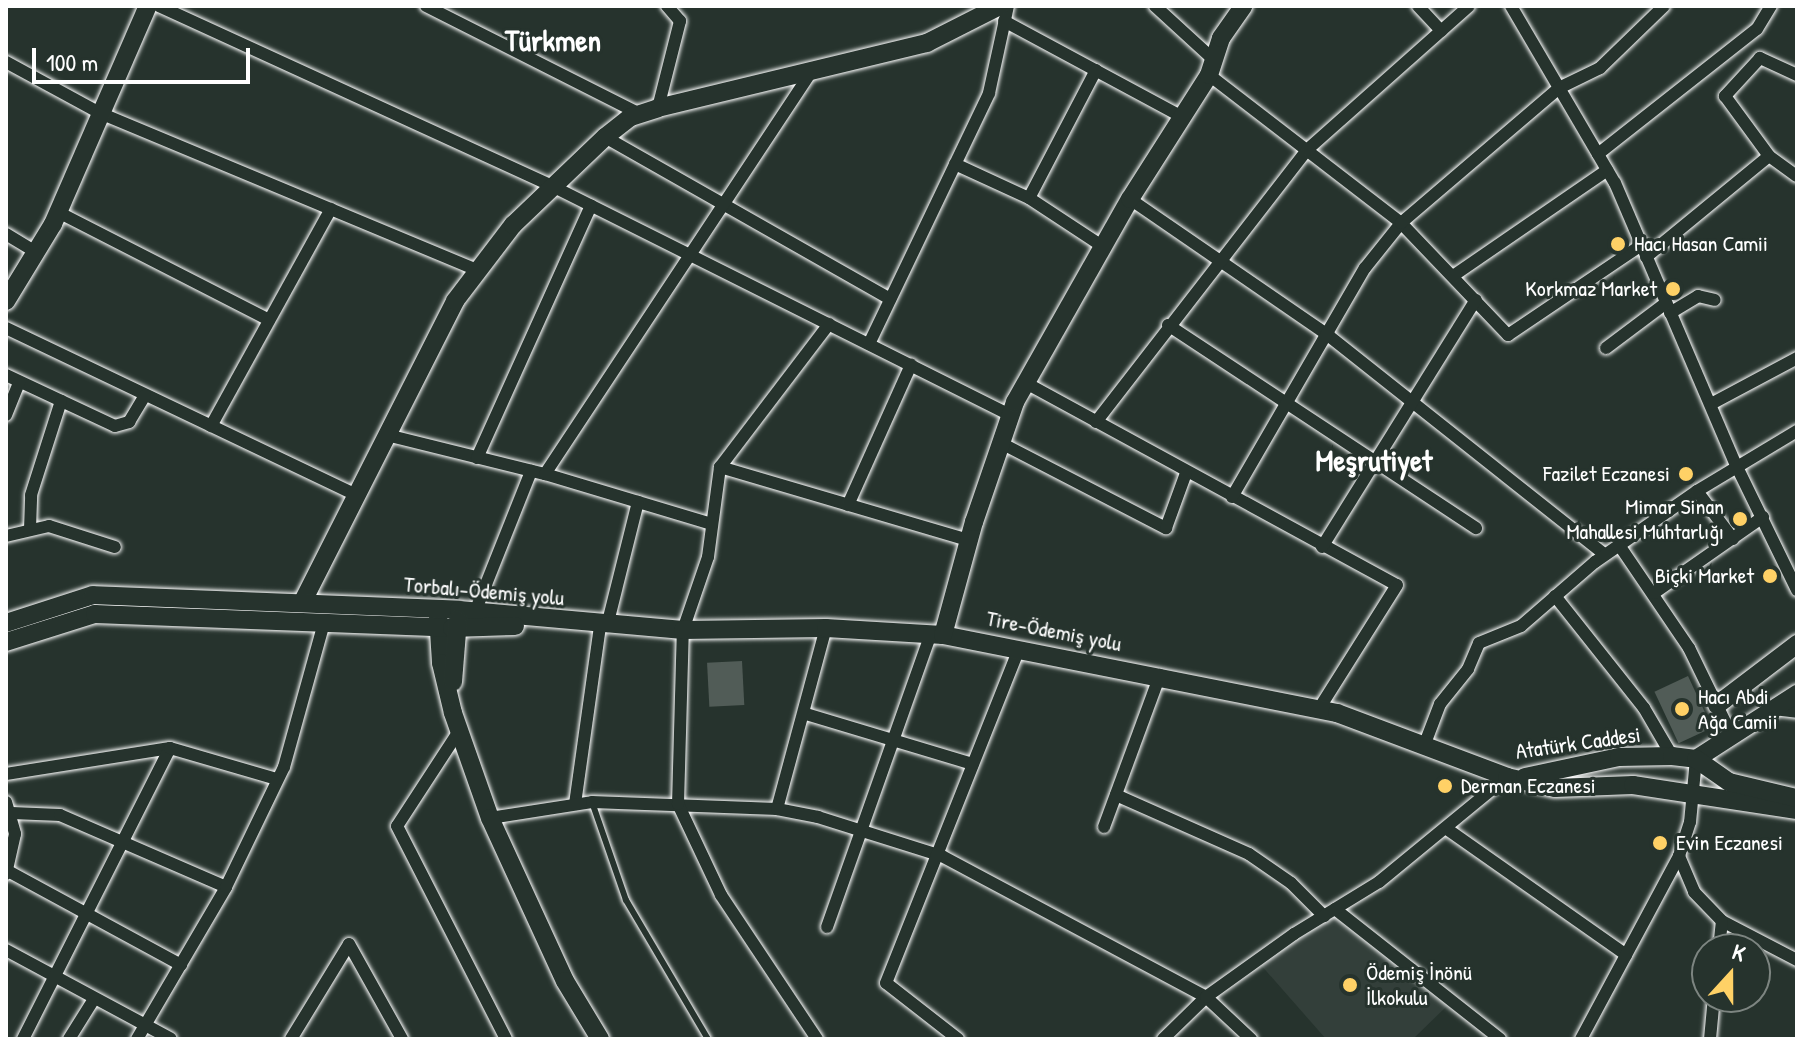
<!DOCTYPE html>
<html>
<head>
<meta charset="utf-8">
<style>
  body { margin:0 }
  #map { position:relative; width:1803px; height:1045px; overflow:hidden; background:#26332d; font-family:"Patrick Hand",sans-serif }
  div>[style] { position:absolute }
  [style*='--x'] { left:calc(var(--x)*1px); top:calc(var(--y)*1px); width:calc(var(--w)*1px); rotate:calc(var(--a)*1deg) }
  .built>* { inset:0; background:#333f3a }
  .building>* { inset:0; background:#515c57; transform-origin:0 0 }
  .roads { filter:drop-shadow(0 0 2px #fff) drop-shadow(0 0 2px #fff) }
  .lane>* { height:6px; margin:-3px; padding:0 3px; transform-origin:3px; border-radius:3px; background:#26332d }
  .street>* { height:12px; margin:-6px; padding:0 6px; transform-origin:6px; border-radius:6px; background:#26332d }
  .secondary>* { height:18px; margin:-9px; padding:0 9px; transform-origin:9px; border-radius:9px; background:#26332d }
  .dots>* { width:22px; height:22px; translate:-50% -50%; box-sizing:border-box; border:4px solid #26332d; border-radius:50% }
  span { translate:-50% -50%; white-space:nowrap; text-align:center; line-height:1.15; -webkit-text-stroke:6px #26332d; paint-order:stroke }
  .poi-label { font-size:22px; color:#fff }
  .left { translate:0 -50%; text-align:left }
  .right { translate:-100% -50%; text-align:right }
  .street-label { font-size:22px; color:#fff }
  .district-label { font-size:30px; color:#fff; font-weight:700 }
  .frame { position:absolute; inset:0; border:8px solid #fff; pointer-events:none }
  .north { position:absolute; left:1691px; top:933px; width:80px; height:80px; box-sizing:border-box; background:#26332d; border:2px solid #7d8581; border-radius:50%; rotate:21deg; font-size:22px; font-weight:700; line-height:32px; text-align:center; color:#fff }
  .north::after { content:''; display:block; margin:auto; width:28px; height:36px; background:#ffd166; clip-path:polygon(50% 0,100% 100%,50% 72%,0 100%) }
  .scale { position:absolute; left:32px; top:48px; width:218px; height:36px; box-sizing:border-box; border:4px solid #fff; border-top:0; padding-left:10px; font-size:24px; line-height:28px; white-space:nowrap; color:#fff; -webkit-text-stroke:6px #26332d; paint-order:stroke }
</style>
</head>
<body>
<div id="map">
  <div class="built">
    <div style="clip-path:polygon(1333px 915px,1448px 1005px,1413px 1039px,1326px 1039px,1260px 964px)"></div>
  </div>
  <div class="building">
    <div style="left:742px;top:661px;width:44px;height:35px;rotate:87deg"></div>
    <div style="left:1688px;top:676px;width:57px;height:37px;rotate:65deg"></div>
  </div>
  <div class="roads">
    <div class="lane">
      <div style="--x:592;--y:802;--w:104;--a:70.9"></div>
      <div style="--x:626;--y:900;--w:161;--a:59.5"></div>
    </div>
    <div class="street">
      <div style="--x:159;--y:6;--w:430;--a:24.6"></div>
      <div style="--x:550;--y:185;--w:514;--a:26.57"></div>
      <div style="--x:426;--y:6;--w:240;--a:26.8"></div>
      <div style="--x:1155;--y:6;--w:80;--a:42.5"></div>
      <div style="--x:1418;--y:6;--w:34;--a:47"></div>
      <div style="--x:1511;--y:6;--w:205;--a:59.6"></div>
      <div style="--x:1615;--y:183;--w:309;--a:66.8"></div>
      <div style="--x:1737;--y:467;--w:137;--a:64"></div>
      <div style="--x:1004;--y:21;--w:202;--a:28.3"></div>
      <div style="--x:6;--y:62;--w:107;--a:28.5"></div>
      <div style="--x:100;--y:113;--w:409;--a:22.6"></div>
      <div style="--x:1096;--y:70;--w:144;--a:117.6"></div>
      <div style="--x:1029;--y:198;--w:91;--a:33.3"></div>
      <div style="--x:1209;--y:75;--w:242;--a:37.6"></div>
      <div style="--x:1401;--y:223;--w:155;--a:46.3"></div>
      <div style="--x:1508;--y:335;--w:163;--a:-34"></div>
      <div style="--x:1797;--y:75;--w:41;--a:-155.3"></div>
      <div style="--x:1760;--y:58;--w:52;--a:132.6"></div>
      <div style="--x:1725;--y:96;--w:74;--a:53.7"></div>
      <div style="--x:1769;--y:156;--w:34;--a:36"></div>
      <div style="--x:658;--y:108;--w:90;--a:-75.8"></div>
      <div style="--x:680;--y:21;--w:20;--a:-131"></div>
      <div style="--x:605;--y:137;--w:328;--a:29.6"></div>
      <div style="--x:1598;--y:154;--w:202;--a:-38.2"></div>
      <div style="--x:1757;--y:29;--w:27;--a:-59"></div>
      <div style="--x:955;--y:164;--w:81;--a:24.7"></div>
      <div style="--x:1130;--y:199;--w:242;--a:34.5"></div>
      <div style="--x:1329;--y:336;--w:352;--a:38.4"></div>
      <div style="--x:58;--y:212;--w:237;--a:27.1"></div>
      <div style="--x:6;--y:234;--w:35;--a:31"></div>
      <div style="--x:1646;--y:257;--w:159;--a:-39.4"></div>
      <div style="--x:1453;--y:276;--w:187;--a:-34.5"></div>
      <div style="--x:1670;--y:313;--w:33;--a:-31"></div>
      <div style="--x:1698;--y:296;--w:17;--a:13"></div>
      <div style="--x:1168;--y:325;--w:369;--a:33.4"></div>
      <div style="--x:6;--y:328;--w:388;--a:25.5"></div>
      <div style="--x:869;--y:344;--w:278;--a:-64.4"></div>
      <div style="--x:989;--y:93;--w:89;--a:-77.7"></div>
      <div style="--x:1606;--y:348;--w:75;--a:-36.9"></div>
      <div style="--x:6;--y:375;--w:120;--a:25.1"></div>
      <div style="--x:115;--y:426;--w:15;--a:-16"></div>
      <div style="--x:129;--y:422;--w:31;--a:-59"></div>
      <div style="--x:1026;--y:383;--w:422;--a:28.6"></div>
      <div style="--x:1397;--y:585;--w:146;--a:122.2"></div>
      <div style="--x:1711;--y:404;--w:98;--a:-28.1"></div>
      <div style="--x:6;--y:415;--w:35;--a:-68"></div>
      <div style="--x:1096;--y:422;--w:346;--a:-52.2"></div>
      <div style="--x:1308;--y:149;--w:215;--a:-41.6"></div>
      <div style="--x:211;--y:426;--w:248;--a:-61.1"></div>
      <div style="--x:387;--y:435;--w:163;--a:13.9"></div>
      <div style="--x:545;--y:474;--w:483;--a:-56.5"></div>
      <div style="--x:1001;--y:443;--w:186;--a:27.3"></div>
      <div style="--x:1166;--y:528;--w:59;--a:-70"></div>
      <div style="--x:477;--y:458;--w:277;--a:-65.7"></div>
      <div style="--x:720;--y:467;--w:259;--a:16.4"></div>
      <div style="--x:545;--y:474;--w:174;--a:16.7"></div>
      <div style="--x:1697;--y:491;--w:60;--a:53.1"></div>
      <div style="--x:1232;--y:497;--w:265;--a:-59.9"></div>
      <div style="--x:1365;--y:268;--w:58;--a:-51.3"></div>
      <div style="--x:1401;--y:223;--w:208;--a:-40.5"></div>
      <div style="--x:1559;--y:88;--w:46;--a:-26"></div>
      <div style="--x:1600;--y:68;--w:89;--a:-44.1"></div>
      <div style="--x:848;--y:505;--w:154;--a:-65.8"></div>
      <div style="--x:30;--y:529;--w:34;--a:-88"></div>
      <div style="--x:31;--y:495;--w:99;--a:-72.3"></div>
      <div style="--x:6;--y:536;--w:44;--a:-13.1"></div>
      <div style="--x:49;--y:526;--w:69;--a:17.7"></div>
      <div style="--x:1619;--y:545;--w:125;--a:55.8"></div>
      <div style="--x:1689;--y:648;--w:98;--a:64"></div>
      <div style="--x:1322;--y:547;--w:291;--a:-58.1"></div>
      <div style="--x:1654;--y:593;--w:133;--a:-34.9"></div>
      <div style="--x:1555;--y:596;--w:143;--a:51.5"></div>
      <div style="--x:1644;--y:708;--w:56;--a:59.7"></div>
      <div style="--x:475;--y:612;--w:152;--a:-68.3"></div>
      <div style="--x:607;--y:626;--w:128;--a:-76"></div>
      <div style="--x:1774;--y:709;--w:23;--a:7"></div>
      <div style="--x:806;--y:714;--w:174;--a:16.7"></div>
      <div style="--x:459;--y:731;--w:113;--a:123.1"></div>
      <div style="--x:397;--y:826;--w:239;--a:62.9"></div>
      <div style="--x:1424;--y:746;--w:45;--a:-69.1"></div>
      <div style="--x:1440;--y:704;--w:45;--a:-51.3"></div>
      <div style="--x:1468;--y:669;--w:28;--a:-67"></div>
      <div style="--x:1479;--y:643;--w:45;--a:-22"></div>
      <div style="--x:1521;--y:626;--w:98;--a:-40.9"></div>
      <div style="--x:1595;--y:562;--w:124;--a:-34.8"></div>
      <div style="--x:1697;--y:491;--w:117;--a:-31"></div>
      <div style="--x:1696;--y:759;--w:63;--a:95.4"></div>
      <div style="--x:1690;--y:822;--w:36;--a:108"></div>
      <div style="--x:1679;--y:856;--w:39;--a:67"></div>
      <div style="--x:1694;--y:892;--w:40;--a:46"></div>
      <div style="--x:1722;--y:921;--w:85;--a:27.5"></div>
      <div style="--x:6;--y:774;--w:166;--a:-9"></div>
      <div style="--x:1116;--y:795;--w:145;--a:23.9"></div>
      <div style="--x:1249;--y:854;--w:51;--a:34.6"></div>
      <div style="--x:1291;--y:883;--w:47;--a:45"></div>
      <div style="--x:6;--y:802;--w:33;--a:74"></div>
      <div style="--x:15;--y:834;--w:41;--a:102.7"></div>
      <div style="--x:575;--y:804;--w:181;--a:-82"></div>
      <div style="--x:777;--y:809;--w:188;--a:-74.9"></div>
      <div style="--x:12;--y:813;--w:48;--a:2.4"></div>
      <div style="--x:60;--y:815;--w:181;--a:23.4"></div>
      <div style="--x:490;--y:818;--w:103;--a:-8.9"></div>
      <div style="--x:592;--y:802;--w:185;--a:2.2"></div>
      <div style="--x:777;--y:809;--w:42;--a:11"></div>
      <div style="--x:818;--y:817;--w:130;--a:17.5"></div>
      <div style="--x:942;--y:856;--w:299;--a:28.1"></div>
      <div style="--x:1206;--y:997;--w:62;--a:43"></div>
      <div style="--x:1104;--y:827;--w:162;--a:-69.8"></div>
      <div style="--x:1447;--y:829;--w:219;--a:35.1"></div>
      <div style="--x:8;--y:871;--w:197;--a:28.5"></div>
      <div style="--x:1335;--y:909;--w:210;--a:38.2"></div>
      <div style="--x:827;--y:927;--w:311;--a:-70.5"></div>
      <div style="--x:1719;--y:949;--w:28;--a:-84"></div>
      <div style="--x:6;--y:950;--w:187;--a:28.3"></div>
      <div style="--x:23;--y:1039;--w:326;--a:-63.2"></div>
      <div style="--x:170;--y:748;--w:111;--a:16.2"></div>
      <div style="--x:69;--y:1039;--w:47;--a:-58"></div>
      <div style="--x:137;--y:1039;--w:176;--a:-59.6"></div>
      <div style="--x:226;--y:887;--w:133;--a:-64.2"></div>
      <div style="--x:284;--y:767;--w:149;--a:-74.5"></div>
      <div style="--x:291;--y:1039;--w:111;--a:-58.6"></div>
      <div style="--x:349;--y:944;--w:109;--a:60.8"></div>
      <div style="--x:817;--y:1039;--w:173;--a:-123.7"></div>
      <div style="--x:721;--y:895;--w:101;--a:-115.3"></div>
      <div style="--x:678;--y:804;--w:174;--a:-88.4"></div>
      <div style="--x:683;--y:630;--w:77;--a:-71.1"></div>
      <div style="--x:708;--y:557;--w:91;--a:-82.4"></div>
      <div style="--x:720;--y:467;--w:180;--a:-52.7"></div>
      <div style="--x:958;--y:1039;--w:91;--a:-142.1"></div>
      <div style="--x:886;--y:983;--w:360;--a:-68.3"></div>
      <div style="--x:1163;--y:1039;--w:60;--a:-44.3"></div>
      <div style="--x:1206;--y:997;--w:108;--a:-35.6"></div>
      <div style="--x:1294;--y:934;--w:100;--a:-31.5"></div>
      <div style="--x:1379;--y:882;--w:166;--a:-39.4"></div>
      <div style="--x:1581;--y:1039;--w:208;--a:-61.8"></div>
      <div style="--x:1710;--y:1039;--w:42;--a:-84.6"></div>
    </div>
    <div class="secondary">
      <div style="--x:6;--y:301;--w:90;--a:-58.6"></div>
      <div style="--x:53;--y:224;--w:238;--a:-66.5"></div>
      <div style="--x:302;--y:603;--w:339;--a:-63.1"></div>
      <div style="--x:455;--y:301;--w:96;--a:-52.7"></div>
      <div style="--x:513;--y:225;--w:127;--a:-43.7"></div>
      <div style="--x:605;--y:137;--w:33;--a:-38"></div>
      <div style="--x:631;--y:117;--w:28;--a:-18"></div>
      <div style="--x:658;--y:108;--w:277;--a:-13.6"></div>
      <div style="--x:927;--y:43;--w:82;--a:-26.9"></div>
      <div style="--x:438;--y:616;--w:47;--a:86.3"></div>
      <div style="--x:441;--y:663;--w:51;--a:76.5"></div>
      <div style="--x:453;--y:713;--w:111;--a:70.6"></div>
      <div style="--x:490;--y:818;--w:179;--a:65.3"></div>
      <div style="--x:565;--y:981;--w:68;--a:58.9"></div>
      <div style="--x:6;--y:623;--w:91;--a:-17.8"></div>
      <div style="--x:93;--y:595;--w:366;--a:2.3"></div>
      <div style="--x:459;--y:610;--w:225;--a:5.1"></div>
      <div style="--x:683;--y:630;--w:143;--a:-0.8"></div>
      <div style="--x:826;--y:628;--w:117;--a:3.4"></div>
      <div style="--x:943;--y:635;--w:402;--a:11.2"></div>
      <div style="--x:1337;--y:713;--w:182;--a:20.6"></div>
      <div style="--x:1507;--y:777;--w:49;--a:12.9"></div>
      <div style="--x:1555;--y:788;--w:78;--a:-2.2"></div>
      <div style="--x:1633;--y:785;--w:166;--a:8.7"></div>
      <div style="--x:943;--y:635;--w:117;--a:-74.7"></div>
      <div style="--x:974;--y:522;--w:127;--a:-71.1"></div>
      <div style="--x:1015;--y:402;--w:233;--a:-60.5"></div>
      <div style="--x:1130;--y:199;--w:147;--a:-57.5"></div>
      <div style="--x:1209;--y:75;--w:39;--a:-72"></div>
      <div style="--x:1221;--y:38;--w:39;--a:-55"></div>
      <div style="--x:6;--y:642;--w:93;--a:-17.5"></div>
      <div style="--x:95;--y:614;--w:357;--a:2.2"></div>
      <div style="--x:452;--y:628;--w:63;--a:-1.8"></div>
      <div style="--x:453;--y:682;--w:62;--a:-85.4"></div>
      <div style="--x:1717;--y:705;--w:101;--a:-37.3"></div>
      <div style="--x:1696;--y:759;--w:120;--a:-32.8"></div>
      <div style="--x:1525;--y:777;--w:96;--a:-12"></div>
      <div style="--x:1619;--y:757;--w:53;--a:-1.1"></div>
      <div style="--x:1672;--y:756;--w:24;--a:7"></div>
      <div style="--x:1696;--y:759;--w:40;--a:34.9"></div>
      <div style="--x:1729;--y:782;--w:69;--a:13.4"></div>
    </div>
  </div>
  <div class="dots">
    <div style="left:1618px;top:244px;background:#ffd166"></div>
    <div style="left:1673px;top:289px;background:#ffd166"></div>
    <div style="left:1686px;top:474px;background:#ffd166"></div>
    <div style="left:1740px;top:519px;background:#ffd166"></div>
    <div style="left:1770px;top:576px;background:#ffd166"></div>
    <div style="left:1682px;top:709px;background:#ffd166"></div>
    <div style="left:1445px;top:786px;background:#ffd166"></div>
    <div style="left:1660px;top:843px;background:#ffd166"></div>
    <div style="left:1350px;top:985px;background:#ffd166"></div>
  </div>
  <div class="poi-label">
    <span class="left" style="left:1634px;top:244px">Hacı Hasan Camii</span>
    <span class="right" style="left:1657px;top:289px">Korkmaz Market</span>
    <span class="right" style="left:1670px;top:474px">Fazilet Eczanesi</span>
    <span class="right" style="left:1724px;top:519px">Mimar Sinan<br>Mahallesi Muhtarlığı</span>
    <span class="right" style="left:1754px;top:576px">Biçki Market</span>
    <span class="left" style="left:1698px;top:709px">Hacı Abdi<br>Ağa Camii</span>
    <span class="left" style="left:1461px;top:786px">Derman Eczanesi</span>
    <span class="left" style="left:1676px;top:843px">Evin Eczanesi</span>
    <span class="left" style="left:1366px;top:985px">Ödemiş İnönü<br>İlkokulu</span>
  </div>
  <div class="street-label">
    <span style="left:484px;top:591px;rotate:5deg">Torbalı-Ödemiş yolu</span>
    <span style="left:1054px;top:631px;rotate:11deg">Tire-Ödemiş yolu</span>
    <span style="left:1578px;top:743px;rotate:-8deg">Atatürk Caddesi</span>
  </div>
  <div class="district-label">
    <span style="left:553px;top:40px">Türkmen</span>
    <span style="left:1374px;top:460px">Meşrutiyet</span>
  </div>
  <div class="frame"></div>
  <div class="north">K</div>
  <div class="scale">100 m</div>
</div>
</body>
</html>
